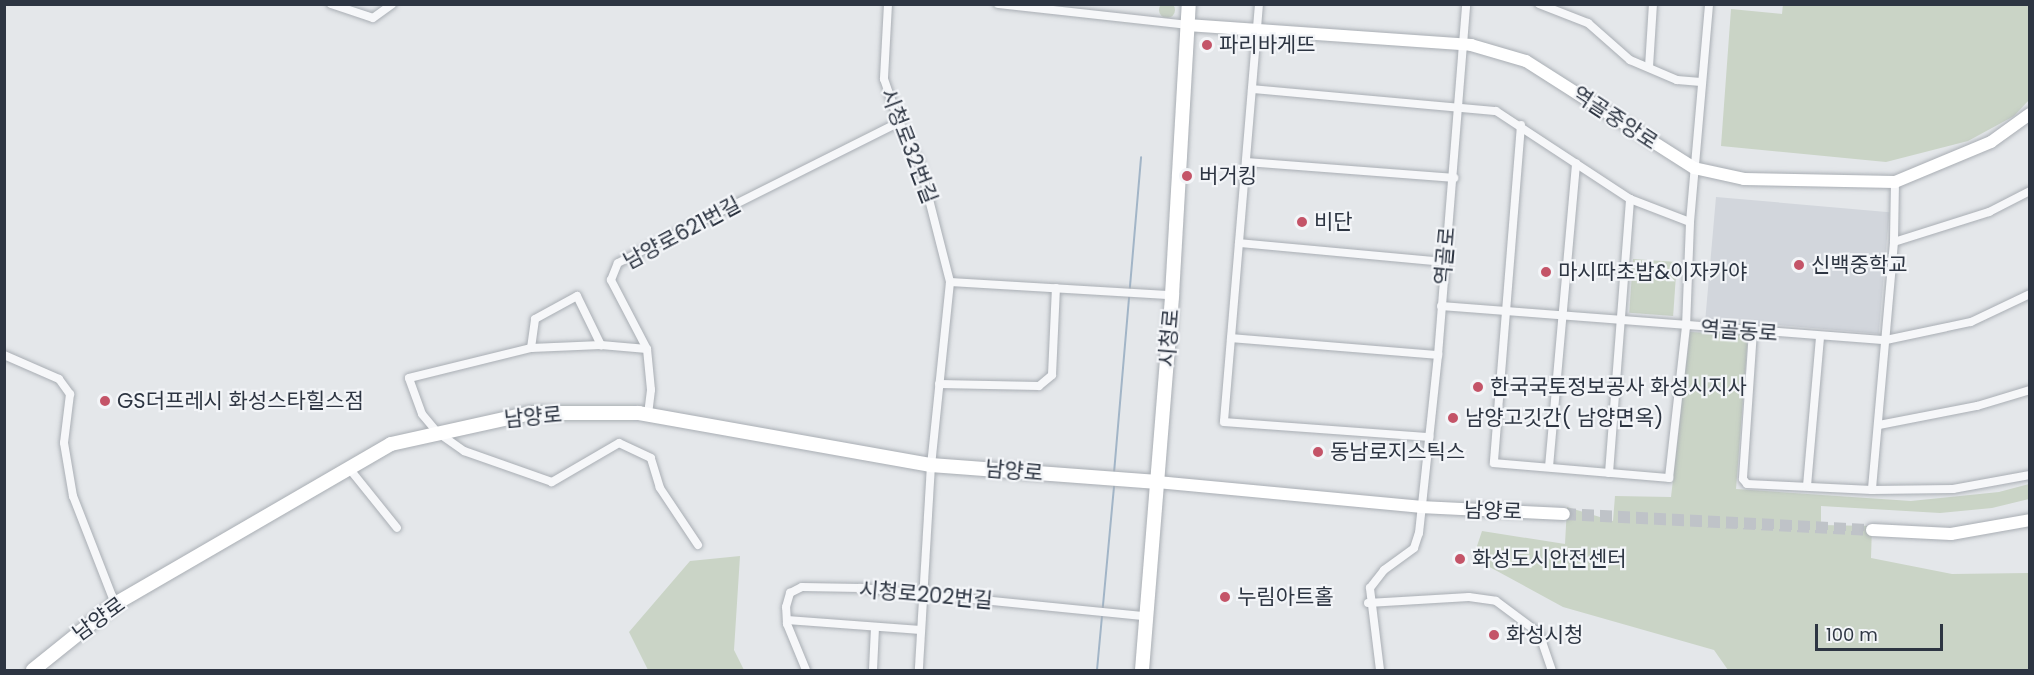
<!DOCTYPE html>
<html>
<head>
<meta charset="utf-8">
<style>
  body { margin:0 }
  #map { position:relative; width:2034px; height:675px; overflow:hidden; background:#e4e7ea; font-family:Poppins,"Noto Sans KR",sans-serif }
  div>[style] { position:absolute }
  [style*='--x'] { left:calc(var(--x)*1px); top:calc(var(--y)*1px); width:calc(var(--w)*1px); rotate:calc(var(--a)*1deg) }
  .built>* { inset:0; background:#d2d6dc; transform-origin:0 0 }
  .green>* { inset:0; background:#cad4c6; transform-origin:0 0 }
  .round { border-radius:50% }
  .stream>* { height:2px; margin:-1px; padding:0 1px; transform-origin:1px; border-radius:1px; background:#a2b5c7 }
  .secondary-tunnel>* { height:12px; margin-top:-6px; transform-origin:0; background:repeating-linear-gradient(90deg,#bfc3c8 0 12px,transparent 0 18px) }
  .roads { filter:drop-shadow(0 0 2px #a9aeb4) drop-shadow(0 0 2px #a9aeb4) }
  .street>* { height:8px; margin:-4px; padding:0 4px; transform-origin:4px; border-radius:4px; background:#f6f7f9 }
  .secondary>* { height:12px; margin:-6px; padding:0 6px; transform-origin:6px; border-radius:6px; background:#fff }
  .primary>* { height:14px; margin:-7px; padding:0 7px; transform-origin:7px; border-radius:7px; background:#fff }
  .dots>* { width:16px; height:16px; translate:-50% -50%; box-sizing:border-box; border:3px solid #f3f5f8; border-radius:50% }
  span { translate:-50% -50%; white-space:nowrap; text-align:center; line-height:1.15; -webkit-text-stroke:4.5px #f3f5f8; paint-order:stroke }
  .poi-label { font-size:21px; color:#2d3542 }
  .left { translate:0 -50%; text-align:left }
  .street-label { font-size:21px; color:#2d3542 }
  .frame { position:absolute; inset:0; border:6px solid #2d3542; pointer-events:none }
  .scale { position:absolute; left:1815px; top:624px; width:128px; height:27px; box-sizing:border-box; border:3px solid #2d3542; border-top:0; padding-left:8px; font-size:18px; line-height:21px; white-space:nowrap; color:#2d3542; -webkit-text-stroke:4px #f3f5f8; paint-order:stroke }
</style>
</head>
<body>
<div id="map">
  <div class="built">
    <div style="left:1716px;top:197px;width:174px;height:122px;rotate:5deg"></div>
  </div>
  <div class="green">
    <div class="round" style="left:1159px;top:2px;width:16px;height:16px"></div>
    <div style="clip-path:polygon(1783px 4px,2029px 5px,2029px 100px,2014px 116px,1968px 141px,1886px 162px,1721px 146px,1731px 9px,1782px 14px)"></div>
    <div style="left:1633px;top:259px;width:44px;height:54px;rotate:4deg"></div>
    <div style="clip-path:polygon(1690px 332px,1748px 335px,1736px 489px,1911px 501px,1999px 492px,2029px 484px,2029px 499px,1992px 508px,1940px 513px,1821px 506px,1821px 525px,1872px 526px,1871px 558px,1952px 574px,2029px 573px,2029px 670px,1728px 670px,1714px 650px,1563px 607px,1473px 558px,1482px 531px,1565px 544px,1567px 507px,1613px 521px,1615px 496px,1671px 497px)"></div>
    <div style="clip-path:polygon(740px 556px,734px 650px,744px 670px,648px 670px,629px 632px,690px 561px)"></div>
  </div>
  <div class="stream">
    <div style="--x:1114;--y:473;--w:317;--a:-85.1"></div>
    <div style="--x:1097;--y:670;--w:186;--a:-84.7"></div>
  </div>
  <div class="secondary-tunnel">
    <div style="--x:1564;--y:514;--w:308;--a:3"></div>
  </div>
  <div class="roads">
    <div class="street">
      <div style="--x:331;--y:4;--w:44;--a:18.4"></div>
      <div style="--x:373;--y:18;--w:24;--a:-36"></div>
      <div style="--x:888;--y:4;--w:75;--a:93.1"></div>
      <div style="--x:884;--y:79;--w:46;--a:70.8"></div>
      <div style="--x:899;--y:122;--w:47;--a:63.4"></div>
      <div style="--x:920;--y:164;--w:122;--a:75.7"></div>
      <div style="--x:950;--y:282;--w:184;--a:95.9"></div>
      <div style="--x:931;--y:465;--w:205;--a:93.4"></div>
      <div style="--x:998;--y:4;--w:190;--a:6.3"></div>
      <div style="--x:1259;--y:4;--w:419;--a:94.8"></div>
      <div style="--x:1224;--y:422;--w:206;--a:4.2"></div>
      <div style="--x:1539;--y:4;--w:53;--a:21.2"></div>
      <div style="--x:1588;--y:23;--w:56;--a:41.4"></div>
      <div style="--x:1630;--y:60;--w:51;--a:23.1"></div>
      <div style="--x:1677;--y:80;--w:24;--a:5"></div>
      <div style="--x:1649;--y:67;--w:63;--a:-86.4"></div>
      <div style="--x:1252;--y:89;--w:245;--a:5.2"></div>
      <div style="--x:1496;--y:111;--w:160;--a:33.3"></div>
      <div style="--x:1630;--y:199;--w:64;--a:21"></div>
      <div style="--x:1521;--y:125;--w:339;--a:94.6"></div>
      <div style="--x:1494;--y:463;--w:176;--a:4.9"></div>
      <div style="--x:1669;--y:478;--w:152;--a:-83.6"></div>
      <div style="--x:1686;--y:327;--w:105;--a:-87.8"></div>
      <div style="--x:1690;--y:222;--w:219;--a:-85"></div>
      <div style="--x:1247;--y:162;--w:208;--a:4.4"></div>
      <div style="--x:1895;--y:182;--w:60;--a:91"></div>
      <div style="--x:1894;--y:242;--w:249;--a:95.1"></div>
      <div style="--x:1872;--y:490;--w:81;--a:-0.7"></div>
      <div style="--x:1953;--y:489;--w:78;--a:-10.3"></div>
      <div style="--x:1894;--y:242;--w:100;--a:-17.5"></div>
      <div style="--x:1989;--y:212;--w:46;--a:-27.1"></div>
      <div style="--x:1239;--y:243;--w:205;--a:5.3"></div>
      <div style="--x:950;--y:282;--w:222;--a:3.4"></div>
      <div style="--x:1441;--y:306;--w:446;--a:4.4"></div>
      <div style="--x:1886;--y:340;--w:87;--a:-12"></div>
      <div style="--x:1971;--y:322;--w:65;--a:-25.4"></div>
      <div style="--x:1753;--y:331;--w:148;--a:93.9"></div>
      <div style="--x:1743;--y:479;--w:6;--a:51"></div>
      <div style="--x:1747;--y:484;--w:125;--a:2.7"></div>
      <div style="--x:1231;--y:338;--w:208;--a:4.7"></div>
      <div style="--x:531;--y:348;--w:70;--a:-2.5"></div>
      <div style="--x:647;--y:349;--w:41;--a:84.4"></div>
      <div style="--x:651;--y:390;--w:25;--a:97"></div>
      <div style="--x:4;--y:355;--w:60;--a:23.6"></div>
      <div style="--x:59;--y:379;--w:19;--a:54"></div>
      <div style="--x:70;--y:394;--w:49;--a:97"></div>
      <div style="--x:64;--y:443;--w:54;--a:80.4"></div>
      <div style="--x:73;--y:496;--w:116;--a:68.7"></div>
      <div style="--x:939;--y:384;--w:100;--a:1.1"></div>
      <div style="--x:1039;--y:386;--w:17;--a:-40"></div>
      <div style="--x:1052;--y:375;--w:87;--a:-87.4"></div>
      <div style="--x:1879;--y:425;--w:100;--a:-11"></div>
      <div style="--x:1977;--y:406;--w:55;--a:-16.8"></div>
      <div style="--x:348;--y:467;--w:78;--a:51.2"></div>
      <div style="--x:1549;--y:467;--w:305;--a:-84.9"></div>
      <div style="--x:1609;--y:473;--w:275;--a:-85.6"></div>
      <div style="--x:1807;--y:486;--w:150;--a:-85"></div>
      <div style="--x:698;--y:545;--w:69;--a:-123.7"></div>
      <div style="--x:660;--y:488;--w:31;--a:-107"></div>
      <div style="--x:651;--y:458;--w:35;--a:-155"></div>
      <div style="--x:619;--y:443;--w:78;--a:149.8"></div>
      <div style="--x:552;--y:482;--w:93;--a:-160.6"></div>
      <div style="--x:464;--y:451;--w:33;--a:-145"></div>
      <div style="--x:437;--y:432;--w:23;--a:-130"></div>
      <div style="--x:422;--y:414;--w:38;--a:-110"></div>
      <div style="--x:409;--y:378;--w:126;--a:-13.8"></div>
      <div style="--x:531;--y:348;--w:29;--a:-82"></div>
      <div style="--x:535;--y:319;--w:48;--a:-28.7"></div>
      <div style="--x:577;--y:296;--w:55;--a:63.9"></div>
      <div style="--x:601;--y:345;--w:46;--a:5"></div>
      <div style="--x:647;--y:349;--w:78;--a:-117.6"></div>
      <div style="--x:611;--y:280;--w:18;--a:-68"></div>
      <div style="--x:618;--y:263;--w:314;--a:-26.6"></div>
      <div style="--x:1368;--y:603;--w:101;--a:-3.4"></div>
      <div style="--x:1469;--y:597;--w:27;--a:8"></div>
      <div style="--x:1496;--y:601;--w:54;--a:36.7"></div>
      <div style="--x:1539;--y:633;--w:39;--a:71"></div>
      <div style="--x:787;--y:620;--w:134;--a:4.3"></div>
      <div style="--x:806;--y:670;--w:50;--a:-112.4"></div>
      <div style="--x:787;--y:624;--w:17;--a:-93"></div>
      <div style="--x:786;--y:607;--w:15;--a:-74"></div>
      <div style="--x:790;--y:593;--w:13;--a:-27"></div>
      <div style="--x:802;--y:587;--w:59;--a:1"></div>
      <div style="--x:861;--y:588;--w:284;--a:5.7"></div>
      <div style="--x:873;--y:670;--w:42;--a:-87.3"></div>
      <div style="--x:1380;--y:670;--w:83;--a:-97"></div>
      <div style="--x:1370;--y:588;--w:23;--a:-52"></div>
      <div style="--x:1384;--y:570;--w:37;--a:-36"></div>
      <div style="--x:1414;--y:548;--w:16;--a:-72"></div>
      <div style="--x:1419;--y:533;--w:179;--a:-83.9"></div>
      <div style="--x:1438;--y:355;--w:352;--a:-85.4"></div>
    </div>
    <div class="secondary">
      <div style="--x:1187;--y:25;--w:285;--a:4"></div>
      <div style="--x:1471;--y:45;--w:57;--a:16.2"></div>
      <div style="--x:1526;--y:61;--w:199;--a:32.5"></div>
      <div style="--x:1694;--y:168;--w:51;--a:12.4"></div>
      <div style="--x:1744;--y:179;--w:151;--a:1.1"></div>
      <div style="--x:1895;--y:182;--w:104;--a:-22.6"></div>
      <div style="--x:1991;--y:142;--w:48;--a:-35.7"></div>
      <div style="--x:1157;--y:482;--w:264;--a:5.4"></div>
      <div style="--x:1420;--y:507;--w:144;--a:2.8"></div>
      <div style="--x:1872;--y:530;--w:79;--a:2.9"></div>
      <div style="--x:1951;--y:534;--w:80;--a:-10"></div>
    </div>
    <div class="primary">
      <div style="--x:33;--y:670;--w:105;--a:-38.8"></div>
      <div style="--x:115;--y:604;--w:319;--a:-30.1"></div>
      <div style="--x:391;--y:444;--w:143;--a:-12.5"></div>
      <div style="--x:531;--y:413;--w:108;--a:0"></div>
      <div style="--x:639;--y:413;--w:297;--a:10.1"></div>
      <div style="--x:931;--y:465;--w:227;--a:4.3"></div>
      <div style="--x:1142;--y:670;--w:376;--a:-85.4"></div>
      <div style="--x:1172;--y:295;--w:291;--a:-86.7"></div>
    </div>
  </div>
  <div class="dots">
    <div style="left:1207px;top:45px;background:#c45468"></div>
    <div style="left:1187px;top:176px;background:#c45468"></div>
    <div style="left:1302px;top:222px;background:#c45468"></div>
    <div style="left:1799px;top:265px;background:#c45468"></div>
    <div style="left:1546px;top:272px;background:#c45468"></div>
    <div style="left:1478px;top:387px;background:#c45468"></div>
    <div style="left:105px;top:401px;background:#c45468"></div>
    <div style="left:1453px;top:418px;background:#c45468"></div>
    <div style="left:1318px;top:452px;background:#c45468"></div>
    <div style="left:1460px;top:559px;background:#c45468"></div>
    <div style="left:1225px;top:597px;background:#c45468"></div>
    <div style="left:1494px;top:635px;background:#c45468"></div>
  </div>
  <div class="poi-label">
    <span class="left" style="left:1219px;top:45px">파리바게뜨</span>
    <span class="left" style="left:1199px;top:176px">버거킹</span>
    <span class="left" style="left:1314px;top:222px">비단</span>
    <span class="left" style="left:1811px;top:265px">신백중학교</span>
    <span class="left" style="left:1558px;top:272px">마시따초밥&amp;이자카야</span>
    <span class="left" style="left:1490px;top:387px">한국국토정보공사 화성시지사</span>
    <span class="left" style="left:117px;top:401px">GS더프레시 화성스타힐스점</span>
    <span class="left" style="left:1465px;top:418px">남양고깃간( 남양면옥)</span>
    <span class="left" style="left:1330px;top:452px">동남로지스틱스</span>
    <span class="left" style="left:1472px;top:559px">화성도시안전센터</span>
    <span class="left" style="left:1237px;top:597px">누림아트홀</span>
    <span class="left" style="left:1506px;top:635px">화성시청</span>
  </div>
  <div class="street-label">
    <span style="left:1615px;top:118px;rotate:33deg">역골중앙로</span>
    <span style="left:909px;top:146px;rotate:69deg">시청로32번길</span>
    <span style="left:682px;top:233px;rotate:-28deg">남양로621번길</span>
    <span style="left:1445px;top:256px;rotate:-85deg">역골로</span>
    <span style="left:1739px;top:331px;rotate:4deg">역골동로</span>
    <span style="left:1169px;top:338px;rotate:-85deg">시청로</span>
    <span style="left:533px;top:417px;rotate:-5deg">남양로</span>
    <span style="left:1014px;top:471px;rotate:5deg">남양로</span>
    <span style="left:1493px;top:511px;rotate:2deg">남양로</span>
    <span style="left:926px;top:595px;rotate:5deg">시청로202번길</span>
    <span style="left:99px;top:619px;rotate:-36deg">남양로</span>
  </div>
  <div class="frame"></div>
  <div class="scale">100 m</div>
</div>
</body>
</html>
